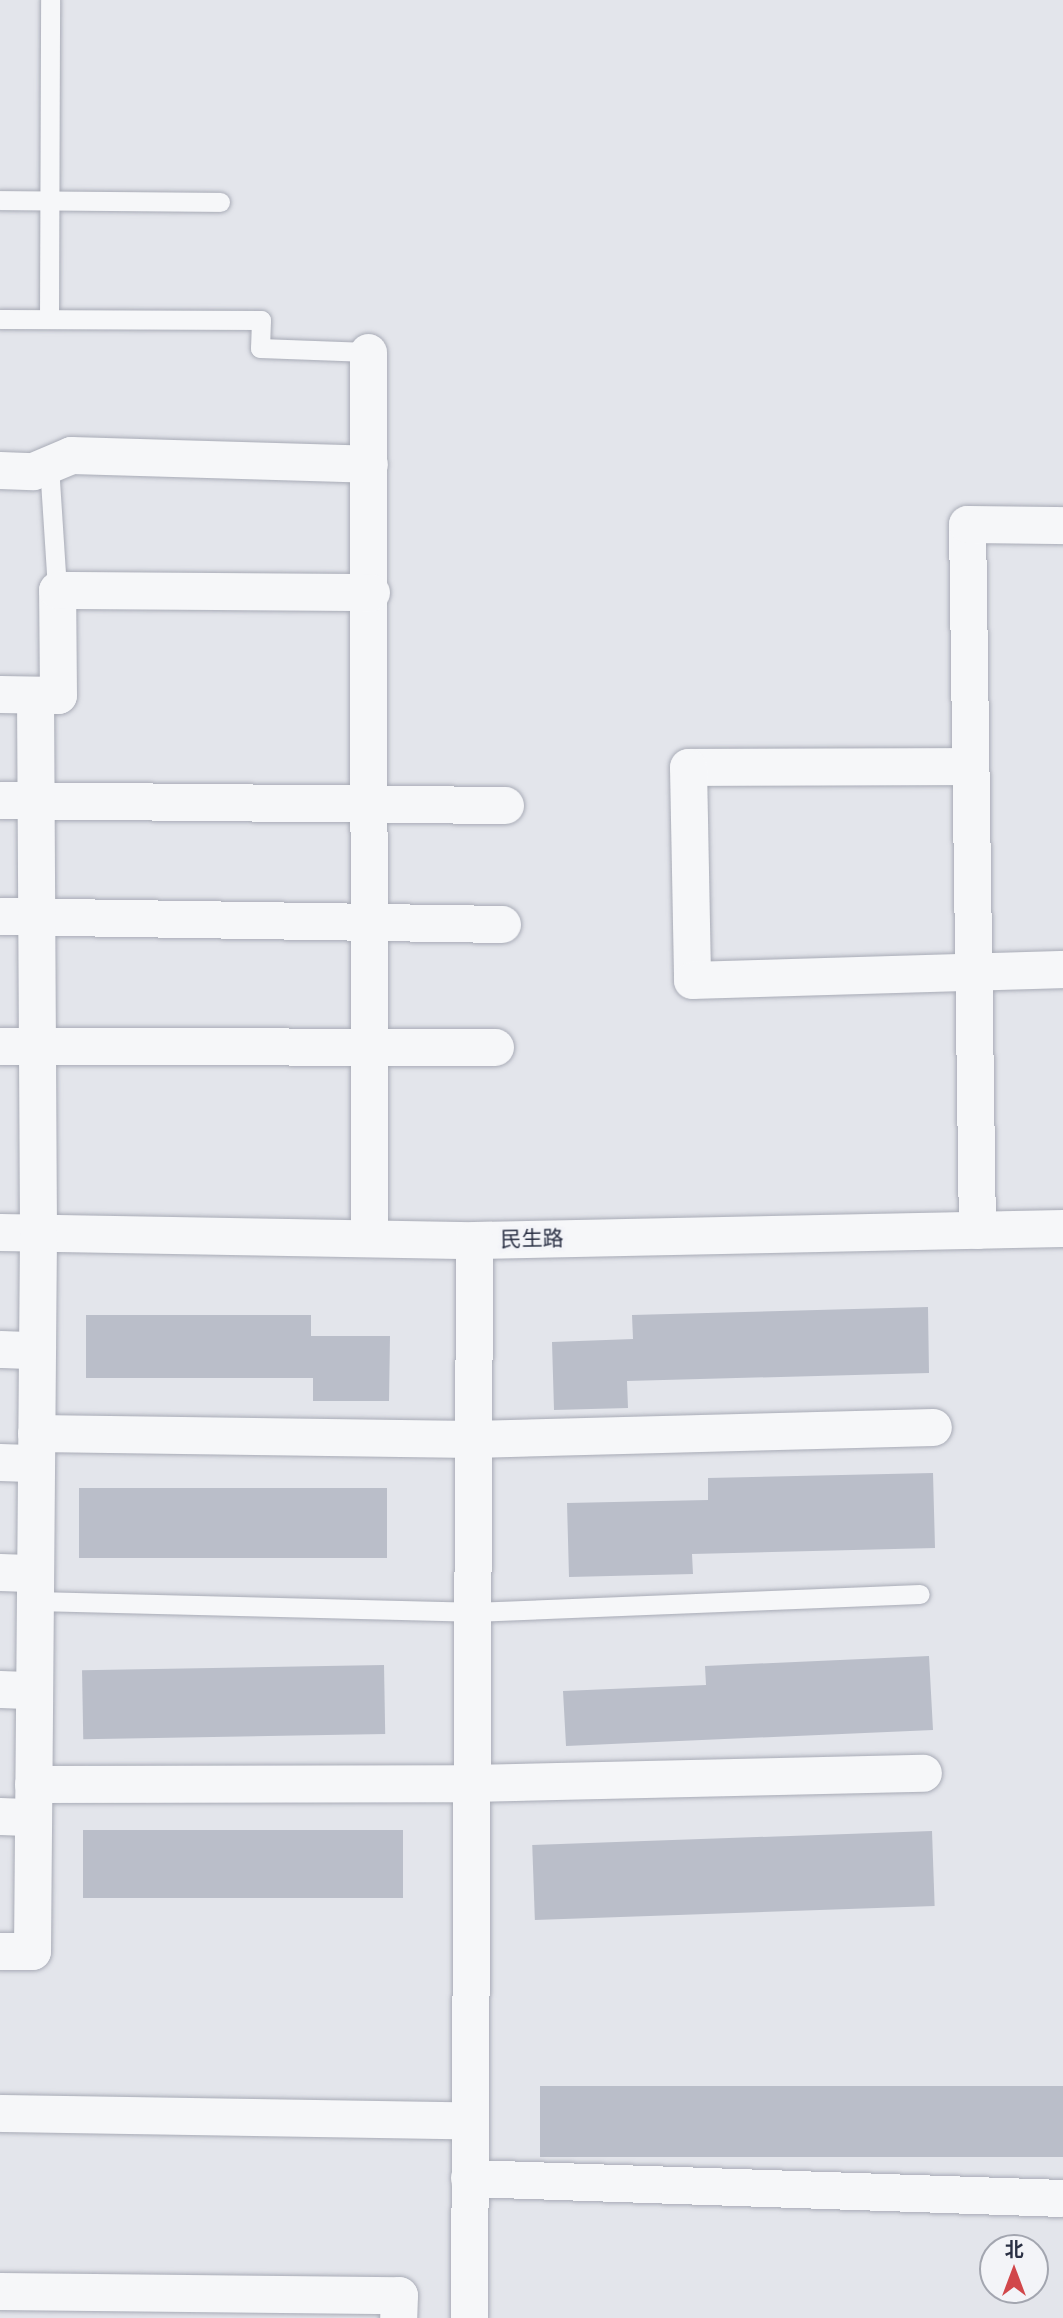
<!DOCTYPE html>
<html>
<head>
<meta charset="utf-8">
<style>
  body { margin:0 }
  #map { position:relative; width:1063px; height:2318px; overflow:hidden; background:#e3e5eb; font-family:Poppins,"Noto Sans SC",sans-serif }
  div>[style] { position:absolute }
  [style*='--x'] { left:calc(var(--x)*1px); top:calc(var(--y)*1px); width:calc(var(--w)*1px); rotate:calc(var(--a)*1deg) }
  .building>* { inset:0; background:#babec9; transform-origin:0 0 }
  .roads { filter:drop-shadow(0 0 2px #a8abb6) drop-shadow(0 0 2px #a8abb6) }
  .lane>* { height:19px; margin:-9.5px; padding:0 9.5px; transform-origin:9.5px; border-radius:9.5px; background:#f6f7f9 }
  .street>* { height:37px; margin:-18.5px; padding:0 18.5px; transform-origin:18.5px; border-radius:18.5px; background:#f6f7f9 }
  span { translate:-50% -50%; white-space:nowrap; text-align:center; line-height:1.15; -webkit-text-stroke:7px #f3f4f8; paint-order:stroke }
  .street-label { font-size:21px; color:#2a3044 }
  .north { position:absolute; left:979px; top:2234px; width:70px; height:70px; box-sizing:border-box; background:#f3f4f8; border:2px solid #a3a6b0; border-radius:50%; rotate:0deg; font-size:19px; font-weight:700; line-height:28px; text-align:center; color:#2a3044 }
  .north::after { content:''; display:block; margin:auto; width:24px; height:32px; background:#d1474b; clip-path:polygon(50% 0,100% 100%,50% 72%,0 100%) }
</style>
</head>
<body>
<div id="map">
  <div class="building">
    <div style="clip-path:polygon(928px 1307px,929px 1373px,627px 1381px,628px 1408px,554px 1410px,552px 1342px,633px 1339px,632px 1315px)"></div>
    <div style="clip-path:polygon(86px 1315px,311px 1315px,311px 1336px,390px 1336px,389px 1401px,313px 1401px,313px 1378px,86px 1378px)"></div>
    <div style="clip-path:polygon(933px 1473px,935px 1548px,692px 1554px,693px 1574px,569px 1577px,567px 1503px,708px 1500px,708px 1478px)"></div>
    <div style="left:79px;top:1488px;width:308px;height:70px"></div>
    <div style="clip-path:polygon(929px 1656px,933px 1730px,566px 1746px,563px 1691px,706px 1685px,705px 1666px)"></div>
    <div style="left:384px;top:1665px;width:69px;height:302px;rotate:89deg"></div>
    <div style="left:83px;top:1830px;width:320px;height:68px"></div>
    <div style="left:932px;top:1831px;width:75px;height:400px;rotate:88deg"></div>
    <div style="left:540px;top:2086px;width:523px;height:71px"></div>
  </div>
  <div class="roads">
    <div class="lane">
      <div style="--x:0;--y:200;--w:220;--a:0.5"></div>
      <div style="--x:0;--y:319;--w:261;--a:0.2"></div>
      <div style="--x:261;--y:320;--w:28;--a:92"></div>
      <div style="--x:260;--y:348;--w:108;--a:2.1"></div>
      <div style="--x:49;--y:319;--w:319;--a:-89.8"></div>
      <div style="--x:49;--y:465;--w:125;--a:86.3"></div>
      <div style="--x:35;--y:1601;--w:437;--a:1.4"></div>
      <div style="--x:472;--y:1612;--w:448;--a:-2.3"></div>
    </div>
    <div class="street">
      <div style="--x:368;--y:352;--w:886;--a:89.94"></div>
      <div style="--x:0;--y:470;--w:33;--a:2"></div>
      <div style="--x:33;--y:471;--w:41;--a:-22.8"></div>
      <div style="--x:71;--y:455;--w:298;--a:1.7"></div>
      <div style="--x:0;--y:694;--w:58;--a:1"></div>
      <div style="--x:58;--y:695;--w:105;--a:-90.5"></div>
      <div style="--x:57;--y:590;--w:314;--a:0.4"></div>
      <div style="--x:970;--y:766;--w:282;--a:179.8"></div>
      <div style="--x:688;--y:767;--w:213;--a:88.9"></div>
      <div style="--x:692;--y:980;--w:371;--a:-1.7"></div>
      <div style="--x:0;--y:800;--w:505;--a:0.57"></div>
      <div style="--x:0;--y:916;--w:502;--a:0.91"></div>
      <div style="--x:0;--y:1046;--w:495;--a:0.1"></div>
      <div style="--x:977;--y:1230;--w:706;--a:-90.81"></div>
      <div style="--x:967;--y:524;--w:96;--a:0.6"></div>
      <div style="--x:0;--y:1232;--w:474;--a:1"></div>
      <div style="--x:474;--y:1240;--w:589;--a:-1.17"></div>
      <div style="--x:0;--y:1349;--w:37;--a:2"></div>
      <div style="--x:36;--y:1433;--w:437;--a:0.8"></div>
      <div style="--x:473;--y:1439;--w:460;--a:-1.5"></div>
      <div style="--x:0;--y:1462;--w:36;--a:2"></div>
      <div style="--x:0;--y:1572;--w:35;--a:2"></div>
      <div style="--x:0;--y:1689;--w:34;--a:2"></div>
      <div style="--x:33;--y:1784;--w:438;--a:-0.1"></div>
      <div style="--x:471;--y:1783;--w:452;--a:-1.3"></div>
      <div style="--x:0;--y:1816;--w:33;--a:2"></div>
      <div style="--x:0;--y:1951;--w:32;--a:0"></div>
      <div style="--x:32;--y:1951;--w:719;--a:-89.52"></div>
      <div style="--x:38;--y:1232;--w:537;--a:-90.32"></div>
      <div style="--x:0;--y:2113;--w:469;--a:0.9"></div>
      <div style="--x:469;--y:2178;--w:593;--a:1.93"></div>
      <div style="--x:0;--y:2291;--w:399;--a:0.6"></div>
      <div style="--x:399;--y:2295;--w:23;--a:92"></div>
      <div style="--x:469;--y:2318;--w:1078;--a:-89.73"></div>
    </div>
  </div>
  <div class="street-label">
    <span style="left:532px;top:1239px;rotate:-1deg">民生路</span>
  </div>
  <div class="north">北</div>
</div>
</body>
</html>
